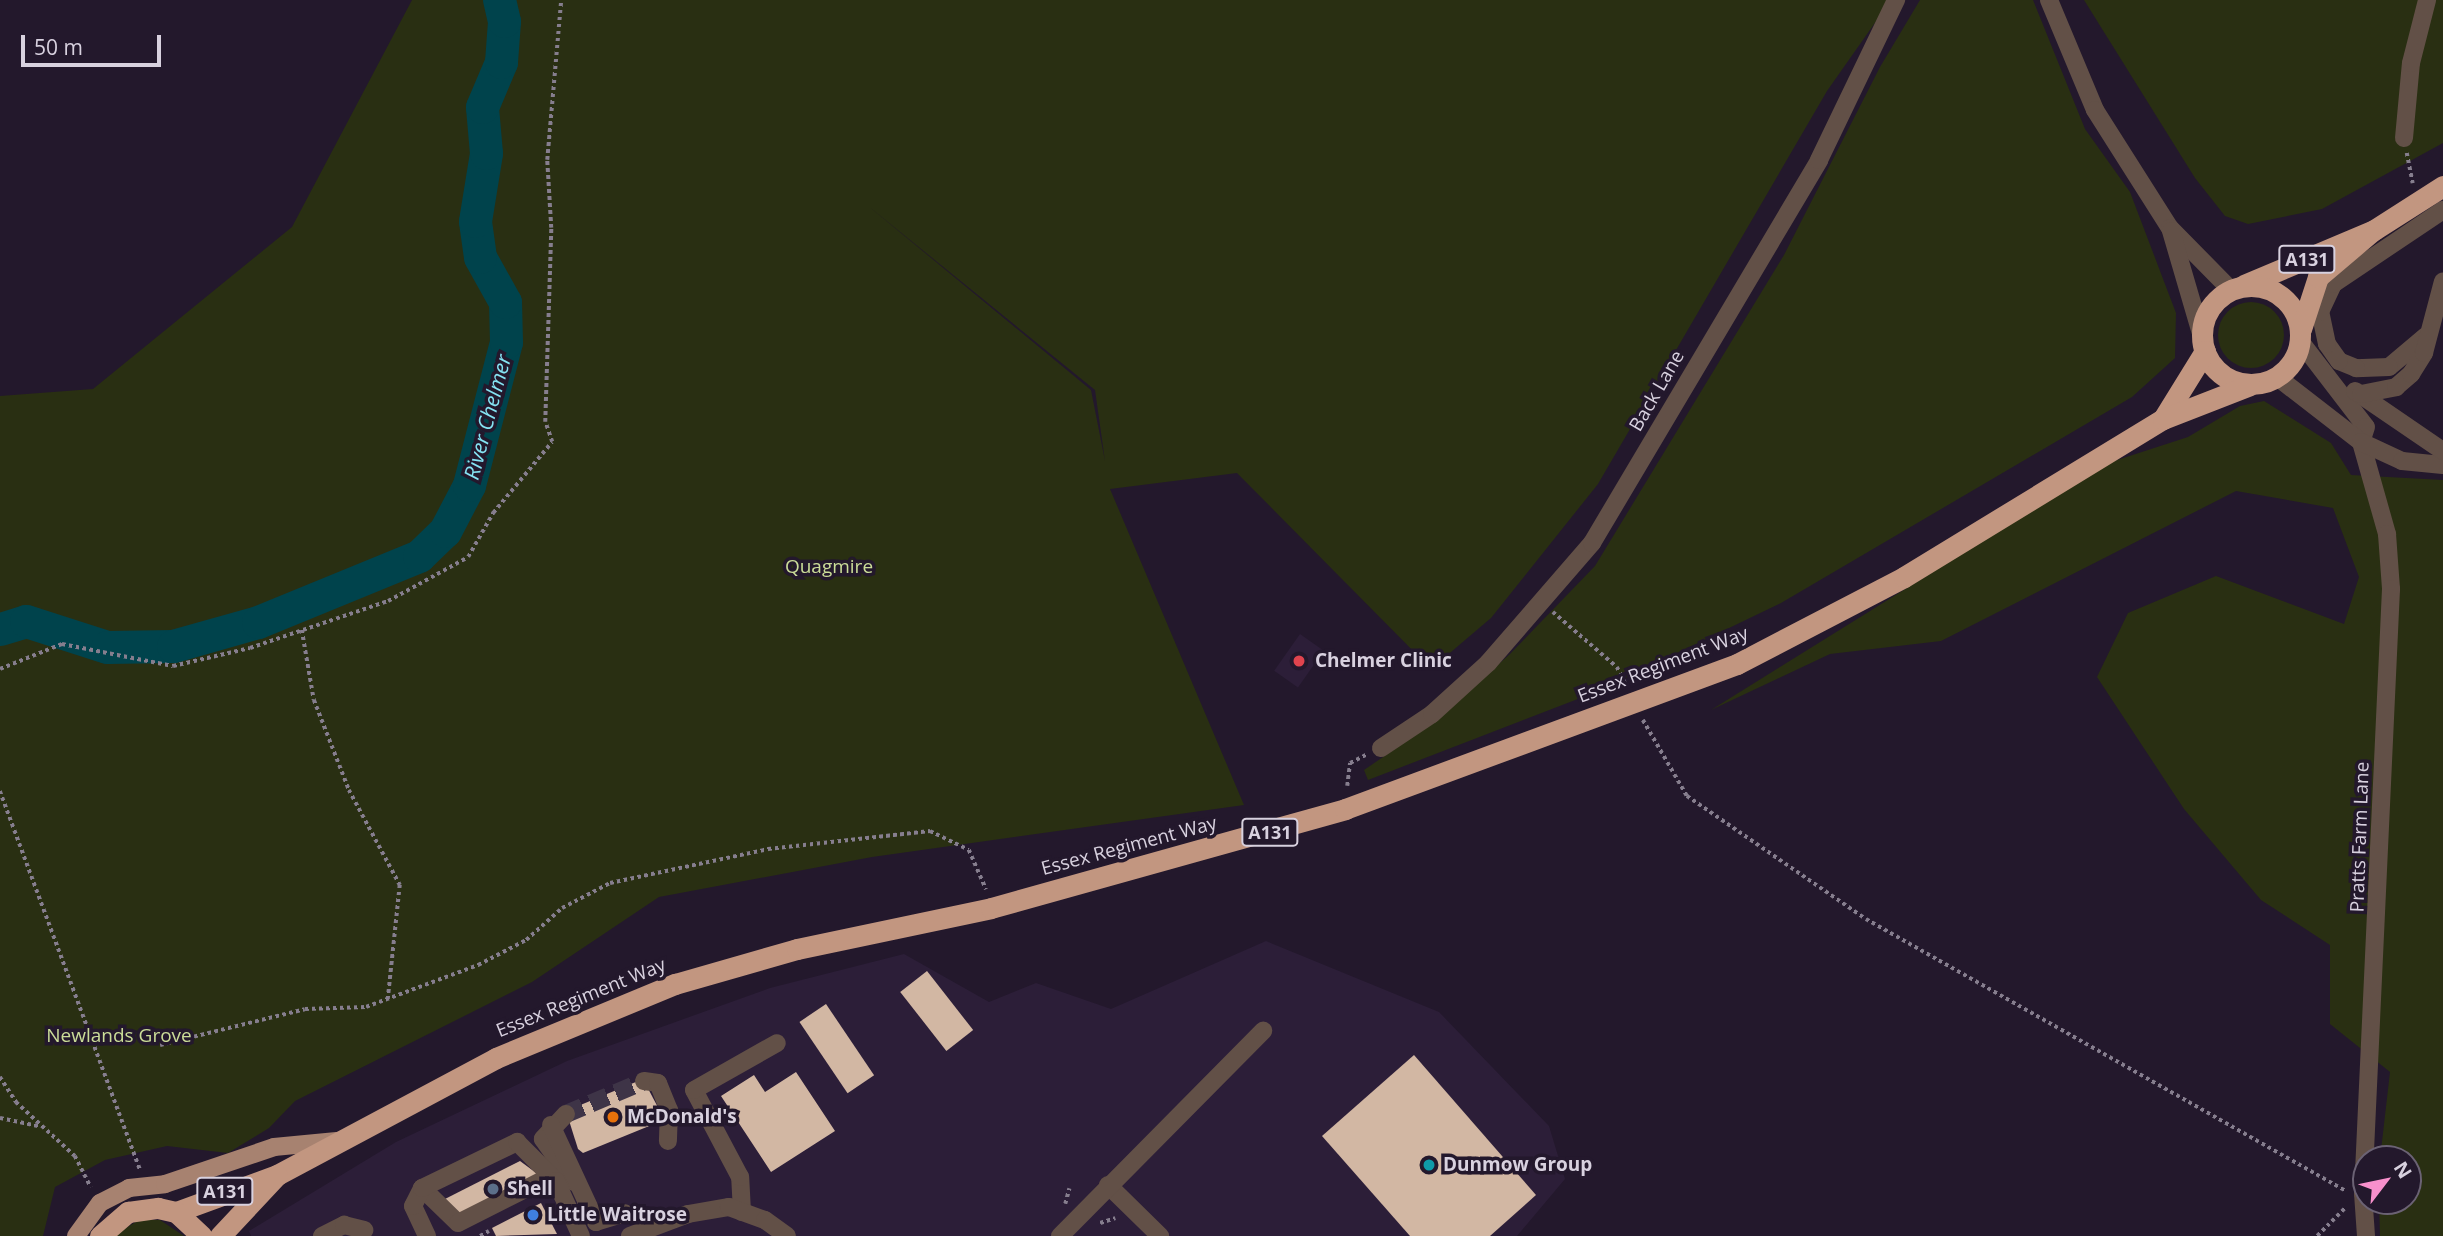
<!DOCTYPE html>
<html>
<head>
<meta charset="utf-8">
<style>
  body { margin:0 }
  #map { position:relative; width:2443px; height:1236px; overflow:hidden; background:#23182c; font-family:"Open Sans",sans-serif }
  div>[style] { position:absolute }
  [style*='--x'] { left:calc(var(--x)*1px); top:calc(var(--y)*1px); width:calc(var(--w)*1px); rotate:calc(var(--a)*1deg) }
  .built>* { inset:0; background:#2c1e38; transform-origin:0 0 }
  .green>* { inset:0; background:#292f12 }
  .round { border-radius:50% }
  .river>* { height:33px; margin:-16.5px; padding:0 16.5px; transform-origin:16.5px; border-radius:16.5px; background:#00434c }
  .building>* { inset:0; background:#d2b7a3; transform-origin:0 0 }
  .minor-tunnel>* { height:18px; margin-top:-9px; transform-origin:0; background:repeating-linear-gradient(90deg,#3e3447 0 18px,transparent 0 27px) }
  .path>* { height:3.5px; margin-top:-1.75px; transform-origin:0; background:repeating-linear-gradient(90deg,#867e8e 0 3.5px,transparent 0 7px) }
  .minor>* { height:18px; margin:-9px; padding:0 9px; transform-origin:9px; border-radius:9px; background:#625047 }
  .major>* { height:18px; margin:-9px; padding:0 9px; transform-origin:9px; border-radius:9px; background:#a78270 }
  .highway>* { height:21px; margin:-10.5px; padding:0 10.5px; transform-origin:10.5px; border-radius:10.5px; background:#c29680 }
  .highway>.ring { margin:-10.5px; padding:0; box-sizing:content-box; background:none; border:21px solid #c29680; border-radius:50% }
  .dots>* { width:19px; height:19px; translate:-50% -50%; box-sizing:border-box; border:4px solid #23182c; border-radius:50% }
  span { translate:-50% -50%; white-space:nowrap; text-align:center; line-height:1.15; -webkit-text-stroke:7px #23182c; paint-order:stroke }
  .shield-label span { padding:2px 5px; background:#23182c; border:2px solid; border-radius:5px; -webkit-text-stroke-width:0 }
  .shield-label { font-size:18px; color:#d8d1df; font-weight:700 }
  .street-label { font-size:19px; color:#d8d1df }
  .park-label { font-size:19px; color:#cbdd98 }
  .poi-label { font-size:19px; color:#d8d1df; font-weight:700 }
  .left { translate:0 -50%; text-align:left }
  .water-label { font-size:21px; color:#85e3f3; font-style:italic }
  .north { position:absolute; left:2352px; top:1145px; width:70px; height:70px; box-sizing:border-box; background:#23182c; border:2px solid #6b6274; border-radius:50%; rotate:58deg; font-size:19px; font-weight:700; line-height:28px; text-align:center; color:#d8d1df }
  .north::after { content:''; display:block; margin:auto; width:24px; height:32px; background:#f890cc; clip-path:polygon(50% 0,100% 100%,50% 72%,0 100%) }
  .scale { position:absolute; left:21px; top:35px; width:140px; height:32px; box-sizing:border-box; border:4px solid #d8d1df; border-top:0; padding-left:9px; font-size:21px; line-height:24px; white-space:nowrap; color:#d8d1df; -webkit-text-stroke:5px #23182c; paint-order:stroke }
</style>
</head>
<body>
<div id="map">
  <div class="built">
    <div style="left:1300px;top:634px;width:29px;height:45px;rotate:35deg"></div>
    <div style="clip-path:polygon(1266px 941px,1439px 1012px,1549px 1126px,1565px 1179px,1517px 1236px,251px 1236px,249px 1231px,396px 1142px,567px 1061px,770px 988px,904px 954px,989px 1002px,1036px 983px,1111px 1009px)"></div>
  </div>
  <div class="green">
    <div style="clip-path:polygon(evenodd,412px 0,1891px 0,1827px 91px,1598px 484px,1491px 618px,1431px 669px,1237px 473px,1110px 489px,1244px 805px,872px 857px,659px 897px,532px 982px,295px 1101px,269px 1128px,228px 1153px,167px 1146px,105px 1160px,55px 1187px,43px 1236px,0 1236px,0 396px,93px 389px,292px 227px,412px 0,867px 205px,1095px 390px,1105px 461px,1091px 390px,867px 205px)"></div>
    <div style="clip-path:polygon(1920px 0,2033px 0,2085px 129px,2130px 192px,2176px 313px,2175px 358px,2132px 397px,1781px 603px,1596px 692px,1368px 780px,1364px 770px,1430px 725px,1510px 654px,1595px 566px,1784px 255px,1880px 67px)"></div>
    <div style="clip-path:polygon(2084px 0,2443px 0,2443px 143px,2322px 209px,2248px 224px,2225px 216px,2195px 178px)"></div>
    <div class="round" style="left:2218px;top:302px;width:66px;height:66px"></div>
    <div style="clip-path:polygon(2264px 401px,2331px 443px,2351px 475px,2443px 480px,2443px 1236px,2380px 1236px,2379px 1201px,2408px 1201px,2408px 1159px,2380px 1159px,2390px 1072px,2330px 1024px,2330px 945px,2261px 900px,2184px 809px,2097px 677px,2128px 613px,2216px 576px,2344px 624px,2359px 577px,2333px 508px,2236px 491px,1941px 641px,1830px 654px,1711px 710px,2108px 463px,2188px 437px,2240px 406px)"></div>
    <div style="clip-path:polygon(139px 1220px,160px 1220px,184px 1236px,113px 1236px)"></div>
  </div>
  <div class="river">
    <div style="--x:0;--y:629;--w:27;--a:-17"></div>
    <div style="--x:26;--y:621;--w:85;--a:17.8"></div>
    <div style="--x:107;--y:647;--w:66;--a:-0.9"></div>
    <div style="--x:173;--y:646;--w:88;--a:-15.8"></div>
    <div style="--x:258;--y:622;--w:174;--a:-22.3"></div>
    <div style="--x:419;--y:556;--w:36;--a:-44"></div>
    <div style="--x:445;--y:531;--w:52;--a:-62.4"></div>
    <div style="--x:469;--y:485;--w:148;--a:-75.5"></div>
    <div style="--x:506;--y:342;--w:40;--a:-91.4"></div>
    <div style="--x:505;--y:302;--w:51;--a:-119.1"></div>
    <div style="--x:480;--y:257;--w:36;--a:-98"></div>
    <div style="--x:475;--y:221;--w:69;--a:-80.8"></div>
    <div style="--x:486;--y:153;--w:46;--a:-95"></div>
    <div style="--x:482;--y:107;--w:49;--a:-67.1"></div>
    <div style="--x:501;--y:62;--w:41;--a:-85.8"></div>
    <div style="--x:504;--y:21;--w:22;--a:-103"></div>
  </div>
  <div class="building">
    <div style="left:927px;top:971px;width:75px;height:34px;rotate:52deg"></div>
    <div style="left:826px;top:1004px;width:86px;height:32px;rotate:56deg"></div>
    <div style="clip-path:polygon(1414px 1055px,1536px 1195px,1490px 1236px,1410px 1236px,1322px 1136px)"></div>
    <div style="clip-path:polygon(796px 1072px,835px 1131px,771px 1172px,721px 1096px,754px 1075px,765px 1092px)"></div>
    <div style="clip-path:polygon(643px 1079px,662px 1115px,659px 1122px,583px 1153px,578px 1149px,566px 1111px)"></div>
    <div style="clip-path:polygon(520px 1161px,543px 1178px,463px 1219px,443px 1200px)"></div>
    <div style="clip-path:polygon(541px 1203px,557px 1234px,496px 1236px,492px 1228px)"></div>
  </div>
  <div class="minor-tunnel">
    <div style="--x:566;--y:1114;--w:85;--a:-22.9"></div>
  </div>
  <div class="path">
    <div style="--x:2407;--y:153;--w:31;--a:79"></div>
    <div style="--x:1553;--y:612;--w:84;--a:40.7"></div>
    <div style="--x:1617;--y:667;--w:20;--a:63"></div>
    <div style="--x:302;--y:630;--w:71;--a:80.3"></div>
    <div style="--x:314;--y:700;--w:97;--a:68.7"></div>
    <div style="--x:349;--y:790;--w:108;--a:61.8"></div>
    <div style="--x:400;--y:885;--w:115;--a:96"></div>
    <div style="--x:0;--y:669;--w:67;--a:-22"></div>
    <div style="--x:62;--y:644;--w:113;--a:11.2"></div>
    <div style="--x:173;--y:666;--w:79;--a:-13.2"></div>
    <div style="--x:250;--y:648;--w:146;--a:-18.8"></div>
    <div style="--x:388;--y:601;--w:91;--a:-28.8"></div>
    <div style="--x:468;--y:557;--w:51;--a:-60.4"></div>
    <div style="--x:493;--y:513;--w:92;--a:-50.3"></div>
    <div style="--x:552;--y:442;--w:21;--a:-109"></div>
    <div style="--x:545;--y:422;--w:194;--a:-88.2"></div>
    <div style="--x:551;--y:228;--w:68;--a:-93.4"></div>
    <div style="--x:547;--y:160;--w:161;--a:-85"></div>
    <div style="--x:1643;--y:720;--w:88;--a:59.9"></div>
    <div style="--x:1687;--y:796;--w:217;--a:34.5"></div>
    <div style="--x:1866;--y:919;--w:552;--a:29.54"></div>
    <div style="--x:1347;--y:786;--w:23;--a:-83"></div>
    <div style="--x:1350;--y:763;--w:18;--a:-27"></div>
    <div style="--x:0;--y:791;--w:404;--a:69.7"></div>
    <div style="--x:160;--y:1045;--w:149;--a:-13.9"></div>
    <div style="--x:305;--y:1009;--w:61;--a:-1.9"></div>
    <div style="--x:366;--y:1007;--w:120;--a:-20.6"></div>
    <div style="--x:478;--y:965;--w:54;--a:-27.5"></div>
    <div style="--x:526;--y:940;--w:48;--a:-41.6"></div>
    <div style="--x:562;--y:908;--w:54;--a:-27.5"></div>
    <div style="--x:610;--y:883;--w:162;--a:-12.1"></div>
    <div style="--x:768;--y:849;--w:163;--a:-6.3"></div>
    <div style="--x:930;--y:831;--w:43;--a:26"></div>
    <div style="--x:969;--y:850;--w:43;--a:66.4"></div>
    <div style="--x:0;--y:1077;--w:30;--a:57"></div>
    <div style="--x:16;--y:1102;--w:80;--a:42.5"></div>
    <div style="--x:75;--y:1156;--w:35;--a:63"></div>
    <div style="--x:0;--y:1118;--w:40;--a:12"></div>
    <div style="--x:1065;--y:1204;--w:16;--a:-75"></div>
    <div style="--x:1100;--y:1223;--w:16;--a:-18"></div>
    <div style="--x:480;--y:1236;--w:10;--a:-29"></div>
    <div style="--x:2317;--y:1236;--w:40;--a:-45"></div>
  </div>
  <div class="minor">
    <div style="--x:2049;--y:0;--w:119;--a:67.3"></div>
    <div style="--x:2095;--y:110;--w:140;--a:57.6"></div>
    <div style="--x:2170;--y:228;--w:87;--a:45.5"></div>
    <div style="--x:2404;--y:138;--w:75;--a:-84.7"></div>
    <div style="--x:2411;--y:63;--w:65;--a:-75.7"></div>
    <div style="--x:2171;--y:231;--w:110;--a:73.7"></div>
    <div style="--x:2426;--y:336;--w:48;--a:140"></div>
    <div style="--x:2389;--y:367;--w:33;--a:178"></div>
    <div style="--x:2356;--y:368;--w:18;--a:-158"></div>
    <div style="--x:2339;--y:361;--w:21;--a:-125"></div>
    <div style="--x:2327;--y:344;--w:33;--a:-102"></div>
    <div style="--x:2320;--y:312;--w:31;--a:-65"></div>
    <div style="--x:2333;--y:284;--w:133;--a:-33.9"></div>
    <div style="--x:2300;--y:341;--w:108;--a:52.5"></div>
    <div style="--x:2366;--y:427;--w:16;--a:108"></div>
    <div style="--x:2361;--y:442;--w:96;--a:74.2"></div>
    <div style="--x:2387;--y:534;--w:55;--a:85.8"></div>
    <div style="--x:2391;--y:589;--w:605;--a:92.65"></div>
    <div style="--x:2363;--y:1193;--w:43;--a:86"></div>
    <div style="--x:2277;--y:377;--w:106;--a:37.7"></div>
    <div style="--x:2361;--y:442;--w:45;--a:24.9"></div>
    <div style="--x:2402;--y:461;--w:41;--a:5.6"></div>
    <div style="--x:2355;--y:391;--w:107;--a:34.3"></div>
    <div style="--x:2361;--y:394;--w:36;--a:-11"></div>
    <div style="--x:2396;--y:387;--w:20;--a:-41"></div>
    <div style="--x:2411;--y:374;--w:25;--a:-58"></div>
    <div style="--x:2424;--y:353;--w:74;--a:-75.2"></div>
    <div style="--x:1381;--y:748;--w:61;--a:-33.7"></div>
    <div style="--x:1432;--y:714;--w:76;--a:-42.3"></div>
    <div style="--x:1488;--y:663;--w:159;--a:-49.1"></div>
    <div style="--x:1592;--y:543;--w:445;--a:-59.3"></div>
    <div style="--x:1819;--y:160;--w:178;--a:-64.3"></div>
    <div style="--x:644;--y:1081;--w:14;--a:8"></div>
    <div style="--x:658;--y:1083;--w:29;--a:68"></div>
    <div style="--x:669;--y:1110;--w:31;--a:92"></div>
    <div style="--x:566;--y:1114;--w:34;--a:133"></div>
    <div style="--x:543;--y:1139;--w:52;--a:55.1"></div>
    <div style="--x:551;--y:1125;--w:107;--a:65.1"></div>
    <div style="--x:596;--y:1222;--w:30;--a:-17"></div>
    <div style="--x:1108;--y:1185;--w:73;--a:44.4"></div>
    <div style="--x:422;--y:1188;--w:50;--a:44.2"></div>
    <div style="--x:458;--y:1223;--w:104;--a:-26.8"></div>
    <div style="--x:742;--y:1212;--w:35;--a:-93"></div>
    <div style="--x:740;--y:1177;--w:98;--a:-117.9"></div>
    <div style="--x:694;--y:1090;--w:95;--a:-29.5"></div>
    <div style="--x:322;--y:1236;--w:25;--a:-27"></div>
    <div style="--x:344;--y:1225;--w:21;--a:14"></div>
    <div style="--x:427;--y:1236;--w:33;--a:-115"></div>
    <div style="--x:413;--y:1206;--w:20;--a:-63"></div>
    <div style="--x:422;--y:1188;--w:106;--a:-25.8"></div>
    <div style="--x:517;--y:1142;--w:55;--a:45"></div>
    <div style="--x:556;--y:1181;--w:60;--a:65.6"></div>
    <div style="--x:630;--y:1236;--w:62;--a:-20.8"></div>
    <div style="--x:688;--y:1214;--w:42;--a:-9.7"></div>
    <div style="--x:729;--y:1207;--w:38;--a:20"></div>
    <div style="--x:765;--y:1220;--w:27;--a:36"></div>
    <div style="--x:1060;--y:1236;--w:289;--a:-45.3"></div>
  </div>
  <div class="major">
    <div style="--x:76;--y:1236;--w:41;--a:-54"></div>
    <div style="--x:100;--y:1203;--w:33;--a:-27"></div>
    <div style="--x:129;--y:1188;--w:36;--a:-6"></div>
    <div style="--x:165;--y:1184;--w:115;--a:-18.7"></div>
    <div style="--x:274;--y:1147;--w:63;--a:-5.4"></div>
  </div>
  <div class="highway">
    <div style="--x:2244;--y:285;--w:141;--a:-22.9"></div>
    <div style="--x:2374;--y:230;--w:82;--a:-32.5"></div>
    <div class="ring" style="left:2202px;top:286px;width:77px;height:77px"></div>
    <div style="--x:2301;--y:329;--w:55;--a:-71.9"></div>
    <div style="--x:2318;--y:277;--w:70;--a:-40.3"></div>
    <div style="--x:2163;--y:419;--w:80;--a:-58.3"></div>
    <div style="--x:176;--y:1212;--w:108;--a:-20.1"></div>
    <div style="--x:277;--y:1175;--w:248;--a:-28.1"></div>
    <div style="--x:496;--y:1058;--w:194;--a:-22.5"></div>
    <div style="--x:675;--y:984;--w:127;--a:-16"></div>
    <div style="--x:797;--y:949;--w:198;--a:-11.9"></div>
    <div style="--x:991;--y:908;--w:368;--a:-15.6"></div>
    <div style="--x:1345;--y:809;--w:418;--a:-20.3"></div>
    <div style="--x:1737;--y:664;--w:188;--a:-27.5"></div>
    <div style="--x:1904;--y:577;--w:303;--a:-31.4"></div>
    <div style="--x:2163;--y:419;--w:93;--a:-21.3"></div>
    <div style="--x:100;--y:1236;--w:37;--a:-41"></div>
    <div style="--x:128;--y:1212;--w:30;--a:-8"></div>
    <div style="--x:158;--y:1208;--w:18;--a:13"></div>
    <div style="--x:176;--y:1212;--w:35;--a:43"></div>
    <div style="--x:220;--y:1236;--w:83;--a:-46.9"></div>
  </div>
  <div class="dots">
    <div style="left:1299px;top:661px;background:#e0444e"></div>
    <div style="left:613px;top:1117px;background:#e8710a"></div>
    <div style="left:1429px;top:1165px;background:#0f9aa8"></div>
    <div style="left:493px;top:1189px;background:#5c6f8a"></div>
    <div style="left:533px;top:1215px;background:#3f7fe0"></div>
  </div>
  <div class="shield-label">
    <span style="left:2307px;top:259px">A131</span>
    <span style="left:1270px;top:832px">A131</span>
    <span style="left:225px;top:1191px">A131</span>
  </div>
  <div class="street-label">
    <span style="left:1657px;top:391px;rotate:-60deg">Back Lane</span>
    <span style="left:1663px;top:665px;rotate:-21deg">Essex Regiment Way</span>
    <span style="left:2360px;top:837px;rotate:-88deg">Pratts Farm Lane</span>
    <span style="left:1129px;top:846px;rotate:-15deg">Essex Regiment Way</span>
    <span style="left:581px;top:998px;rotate:-22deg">Essex Regiment Way</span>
  </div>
  <div class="park-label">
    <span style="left:829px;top:567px">Quagmire</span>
    <span style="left:119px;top:1036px">Newlands Grove</span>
  </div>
  <div class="poi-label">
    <span class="left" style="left:1315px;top:661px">Chelmer Clinic</span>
    <span class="left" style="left:627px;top:1117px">McDonald's</span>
    <span class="left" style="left:1443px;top:1165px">Dunmow Group</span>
    <span class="left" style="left:507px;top:1189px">Shell</span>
    <span class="left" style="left:547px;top:1215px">Little Waitrose</span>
  </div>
  <div class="water-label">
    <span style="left:487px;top:417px;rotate:-75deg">River Chelmer</span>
  </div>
  <div class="north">N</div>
  <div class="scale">50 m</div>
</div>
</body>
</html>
